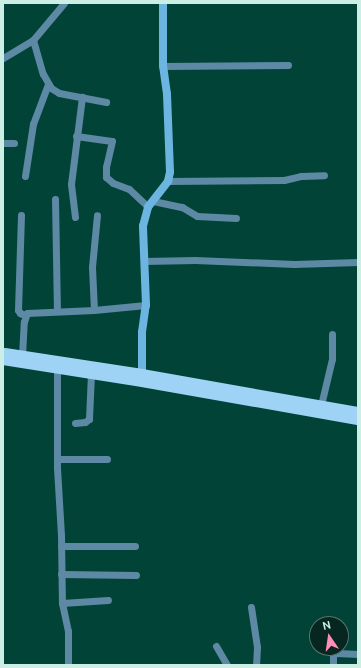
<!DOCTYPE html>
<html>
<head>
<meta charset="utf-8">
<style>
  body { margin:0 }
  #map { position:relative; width:361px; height:668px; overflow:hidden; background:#024338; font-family:Ubuntu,sans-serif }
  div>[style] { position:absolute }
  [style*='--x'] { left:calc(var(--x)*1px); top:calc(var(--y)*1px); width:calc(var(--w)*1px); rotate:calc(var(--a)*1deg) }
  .street>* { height:7px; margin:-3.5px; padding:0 3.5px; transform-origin:3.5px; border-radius:3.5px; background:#5d89a4 }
  .secondary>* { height:8px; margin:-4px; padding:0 4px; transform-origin:4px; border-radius:4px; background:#6db5e1 }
  .primary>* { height:10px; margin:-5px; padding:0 5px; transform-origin:5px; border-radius:5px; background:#9ed3f5 }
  span { translate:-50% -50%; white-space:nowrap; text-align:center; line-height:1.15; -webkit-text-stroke:4px #06261f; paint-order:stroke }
  .frame { position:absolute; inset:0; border:4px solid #ccefe5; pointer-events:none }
  .north { position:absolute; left:309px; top:616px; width:40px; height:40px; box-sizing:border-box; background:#06261f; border:1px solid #55766e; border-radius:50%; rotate:347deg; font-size:11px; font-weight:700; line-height:16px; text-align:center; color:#ccefe5 }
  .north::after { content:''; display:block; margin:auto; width:14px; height:18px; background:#ff8eba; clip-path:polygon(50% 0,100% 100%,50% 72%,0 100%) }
</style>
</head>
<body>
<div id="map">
  <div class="street">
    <div style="--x:33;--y:40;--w:35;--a:74"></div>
    <div style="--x:43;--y:74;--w:16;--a:60"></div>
    <div style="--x:51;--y:88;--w:9;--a:32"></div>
    <div style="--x:59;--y:93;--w:48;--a:10.8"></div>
    <div style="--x:3;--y:58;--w:35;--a:-31"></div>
    <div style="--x:33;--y:40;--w:48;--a:-50"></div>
    <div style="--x:163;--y:66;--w:125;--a:-0.5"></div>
    <div style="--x:76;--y:136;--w:36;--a:8"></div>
    <div style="--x:112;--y:141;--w:27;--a:103"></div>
    <div style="--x:106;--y:167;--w:10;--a:90"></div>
    <div style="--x:106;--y:177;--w:9;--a:41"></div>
    <div style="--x:113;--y:183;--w:17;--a:21"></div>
    <div style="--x:129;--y:189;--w:26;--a:43"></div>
    <div style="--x:3;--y:143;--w:11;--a:0"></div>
    <div style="--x:25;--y:176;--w:53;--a:-81.3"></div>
    <div style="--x:33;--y:124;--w:43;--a:-69.4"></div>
    <div style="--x:168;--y:181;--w:116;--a:-0.5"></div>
    <div style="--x:284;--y:180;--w:17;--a:-13"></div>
    <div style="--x:301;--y:176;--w:23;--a:-2"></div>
    <div style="--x:55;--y:199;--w:112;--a:89"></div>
    <div style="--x:153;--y:201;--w:30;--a:12"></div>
    <div style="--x:182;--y:207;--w:17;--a:31"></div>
    <div style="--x:197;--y:216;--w:39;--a:3"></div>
    <div style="--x:21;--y:215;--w:95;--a:91.8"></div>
    <div style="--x:18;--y:310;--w:4;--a:56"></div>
    <div style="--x:20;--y:313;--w:5;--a:22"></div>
    <div style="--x:75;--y:217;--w:33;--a:-97"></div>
    <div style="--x:71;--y:184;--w:88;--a:-82.8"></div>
    <div style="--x:144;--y:261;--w:51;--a:-1.1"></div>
    <div style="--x:195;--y:260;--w:99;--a:2.3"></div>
    <div style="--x:294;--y:264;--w:64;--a:-1.8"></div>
    <div style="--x:94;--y:310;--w:43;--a:-92.7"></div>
    <div style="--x:92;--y:267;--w:52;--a:-84.5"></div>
    <div style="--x:22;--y:356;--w:34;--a:-87"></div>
    <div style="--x:24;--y:322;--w:9;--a:-72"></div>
    <div style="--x:27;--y:313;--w:67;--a:-2.6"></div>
    <div style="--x:94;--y:310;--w:52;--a:-5.5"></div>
    <div style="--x:57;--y:368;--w:100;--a:90"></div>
    <div style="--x:57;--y:468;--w:67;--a:86.6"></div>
    <div style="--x:61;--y:535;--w:68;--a:89.2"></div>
    <div style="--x:62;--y:603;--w:29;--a:78"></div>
    <div style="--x:68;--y:631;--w:34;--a:90"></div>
    <div style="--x:321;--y:405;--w:47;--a:-76.6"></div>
    <div style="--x:332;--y:359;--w:25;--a:-90"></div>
    <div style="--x:75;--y:423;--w:10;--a:-6"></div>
    <div style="--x:85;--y:422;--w:5;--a:-37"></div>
    <div style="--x:89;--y:419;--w:45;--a:-87.5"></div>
    <div style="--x:57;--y:459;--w:50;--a:0"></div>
    <div style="--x:61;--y:546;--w:74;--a:0"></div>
    <div style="--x:61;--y:574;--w:75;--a:0.8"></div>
    <div style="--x:62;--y:603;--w:46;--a:-3.7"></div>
    <div style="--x:251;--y:607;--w:40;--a:81.5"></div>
    <div style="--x:257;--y:647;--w:18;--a:93"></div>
    <div style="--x:216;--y:646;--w:22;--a:60"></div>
    <div style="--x:331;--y:648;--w:8;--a:40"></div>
    <div style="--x:337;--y:653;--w:21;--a:3"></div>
    <div style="--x:333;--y:665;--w:14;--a:-90"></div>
  </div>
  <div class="secondary">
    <div style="--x:142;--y:379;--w:47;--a:-90"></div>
    <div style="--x:142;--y:332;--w:27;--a:-82"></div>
    <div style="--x:146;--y:305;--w:79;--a:-92.2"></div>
    <div style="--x:143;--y:226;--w:20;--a:-75"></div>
    <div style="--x:148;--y:207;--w:33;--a:-52"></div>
    <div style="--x:168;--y:181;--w:9;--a:-77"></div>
    <div style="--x:170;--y:172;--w:78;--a:-92.2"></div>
    <div style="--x:167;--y:94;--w:28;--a:-98"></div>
    <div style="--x:163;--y:66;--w:63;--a:-90"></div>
  </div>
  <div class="primary">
    <div style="--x:5;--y:353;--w:139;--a:8.7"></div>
    <div style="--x:142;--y:374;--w:219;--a:10"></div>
    <div style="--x:3;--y:360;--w:141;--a:9"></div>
    <div style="--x:142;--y:382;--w:219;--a:10"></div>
  </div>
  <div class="frame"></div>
  <div class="north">N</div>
</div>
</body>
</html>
